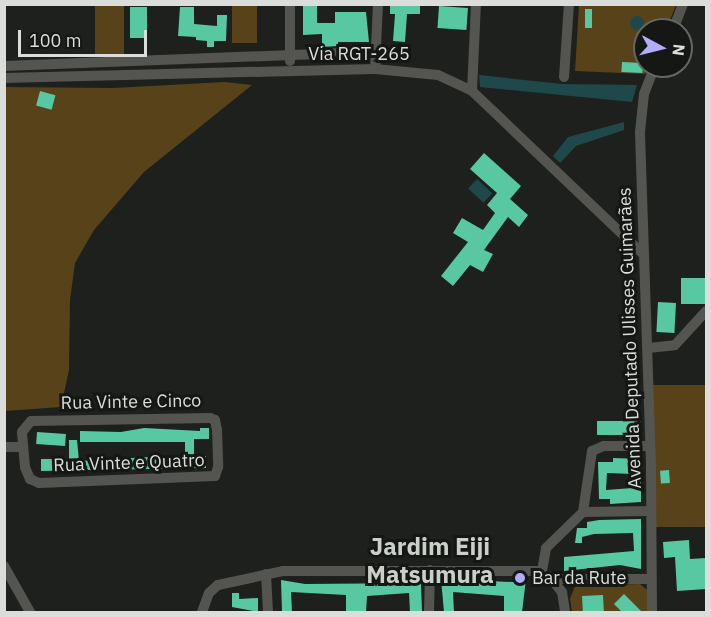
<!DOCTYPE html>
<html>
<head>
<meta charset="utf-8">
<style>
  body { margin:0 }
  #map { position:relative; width:711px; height:617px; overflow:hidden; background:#1d201c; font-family:"IBM Plex Sans",sans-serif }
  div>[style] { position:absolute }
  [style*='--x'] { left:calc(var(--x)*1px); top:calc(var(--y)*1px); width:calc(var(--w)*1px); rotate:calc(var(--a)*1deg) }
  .green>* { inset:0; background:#584219; transform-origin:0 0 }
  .water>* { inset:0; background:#1e4849; transform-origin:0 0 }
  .round { border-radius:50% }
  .building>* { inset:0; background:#58c8a2; transform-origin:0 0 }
  .minor>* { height:10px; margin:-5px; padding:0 5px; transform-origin:5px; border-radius:5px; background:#545451 }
  .dots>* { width:16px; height:16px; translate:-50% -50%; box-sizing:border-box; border:3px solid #141713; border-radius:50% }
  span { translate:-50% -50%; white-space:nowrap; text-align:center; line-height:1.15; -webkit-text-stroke:6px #141713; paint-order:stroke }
  .street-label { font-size:18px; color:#dbddda }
  .poi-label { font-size:18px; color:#dbddda }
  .left { translate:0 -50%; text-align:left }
  .district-label { font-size:24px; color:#cacfc9; font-weight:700 }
  .frame { position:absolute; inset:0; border:6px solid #dbddda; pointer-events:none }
  .north { position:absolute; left:633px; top:18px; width:60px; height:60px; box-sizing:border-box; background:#141713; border:2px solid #646663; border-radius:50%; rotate:97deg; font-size:16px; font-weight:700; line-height:24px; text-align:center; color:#dbddda }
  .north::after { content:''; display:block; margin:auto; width:21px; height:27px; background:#b2adf9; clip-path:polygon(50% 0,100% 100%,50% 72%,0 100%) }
  .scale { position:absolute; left:18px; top:30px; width:129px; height:27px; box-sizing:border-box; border:3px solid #dbddda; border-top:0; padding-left:8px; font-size:18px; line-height:21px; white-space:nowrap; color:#dbddda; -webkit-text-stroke:4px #141713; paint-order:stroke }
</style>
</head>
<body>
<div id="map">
  <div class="green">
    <div style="left:95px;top:5px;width:29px;height:49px"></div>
    <div style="left:232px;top:5px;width:25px;height:38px"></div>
    <div style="clip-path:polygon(579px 5px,676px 5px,666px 30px,645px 30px,645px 66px,649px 66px,645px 74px,575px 71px)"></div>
    <div style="clip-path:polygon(225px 82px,252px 85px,144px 172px,94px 230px,75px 263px,70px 300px,69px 370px,61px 407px,5px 411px,4px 87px,113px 88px)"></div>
    <div style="left:706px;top:385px;width:142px;height:54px;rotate:90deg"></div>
    <div style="clip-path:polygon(640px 584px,647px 590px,648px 612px,572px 612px,570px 599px,575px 586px)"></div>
  </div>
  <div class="water">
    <div class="round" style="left:630px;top:16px;width:14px;height:14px"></div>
    <div style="clip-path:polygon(479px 75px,562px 84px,637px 85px,632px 102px,480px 87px)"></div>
    <div style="clip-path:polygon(624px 122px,624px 130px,576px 146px,560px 163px,553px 156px,568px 137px)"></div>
    <div style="left:477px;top:179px;width:21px;height:13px;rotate:43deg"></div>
  </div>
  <div class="building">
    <div style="clip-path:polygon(303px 4px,317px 4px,317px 23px,335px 23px,335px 12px,366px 12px,369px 42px,338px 42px,338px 46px,322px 47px,322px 34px,303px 35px)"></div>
    <div style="clip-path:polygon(390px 4px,420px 4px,420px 14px,407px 14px,405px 42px,393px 41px,395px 14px,390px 14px)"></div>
    <div style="left:439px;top:6px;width:29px;height:22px;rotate:4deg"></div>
    <div style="left:130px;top:7px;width:17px;height:31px"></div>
    <div style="clip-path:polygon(180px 7px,194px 7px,194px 24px,217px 26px,217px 15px,227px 15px,226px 41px,214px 41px,214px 47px,207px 47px,207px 41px,196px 40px,196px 37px,178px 36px)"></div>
    <div style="left:585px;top:9px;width:7px;height:19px"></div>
    <div style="left:622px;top:62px;width:21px;height:10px;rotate:3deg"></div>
    <div style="left:40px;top:91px;width:16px;height:15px;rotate:15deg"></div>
    <div style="clip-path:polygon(484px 153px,521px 186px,510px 199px,528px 215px,519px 227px,508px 217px,484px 250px,493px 254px,483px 272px,470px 265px,453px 286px,441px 276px,468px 242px,453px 233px,462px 218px,483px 230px,495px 213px,487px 205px,497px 193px,470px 169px)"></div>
    <div style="left:706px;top:278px;width:26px;height:25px;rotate:90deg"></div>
    <div style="left:658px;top:302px;width:18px;height:30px;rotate:3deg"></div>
    <div style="left:641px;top:421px;width:14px;height:44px;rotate:90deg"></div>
    <div style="clip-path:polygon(144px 428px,200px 431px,200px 428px,209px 428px,209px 439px,194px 439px,194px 456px,206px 456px,206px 468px,41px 471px,41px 459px,69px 459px,69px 440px,77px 440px,79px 461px,185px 455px,185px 442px,80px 442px,80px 431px,121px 432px)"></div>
    <div style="left:37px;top:432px;width:29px;height:12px;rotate:4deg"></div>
    <div style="clip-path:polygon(evenodd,613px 458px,641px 459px,641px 502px,610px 504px,610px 499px,599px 499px,598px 462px,613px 462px,613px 458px,607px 473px,633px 474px,633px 488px,606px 490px,607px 473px)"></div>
    <div style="left:669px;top:470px;width:13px;height:9px;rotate:86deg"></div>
    <div style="clip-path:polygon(641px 519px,641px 569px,620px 565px,564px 571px,564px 557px,634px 551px,633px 533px,594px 534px,582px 537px,582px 543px,575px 543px,577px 528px,587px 528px,587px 522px,599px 520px)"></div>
    <div style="clip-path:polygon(689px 540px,690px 559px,706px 558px,706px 589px,677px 591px,675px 557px,664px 558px,663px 542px)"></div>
    <div style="clip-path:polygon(441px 579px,513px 582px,513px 579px,526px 579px,522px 612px,504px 612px,504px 596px,453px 592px,454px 612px,444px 612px)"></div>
    <div style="clip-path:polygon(281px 580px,305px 584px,421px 583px,422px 612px,410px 612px,409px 593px,367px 596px,366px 612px,346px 612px,346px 595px,291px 592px,292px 612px,282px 612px)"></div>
    <div style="clip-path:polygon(232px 593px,239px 593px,239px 599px,258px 598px,258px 612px,232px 607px)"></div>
    <div style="clip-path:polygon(624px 594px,642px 612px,622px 612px,614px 604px)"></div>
    <div style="left:603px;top:595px;width:17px;height:21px;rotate:87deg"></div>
  </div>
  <div class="minor">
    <div style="--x:673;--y:30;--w:28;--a:-69"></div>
    <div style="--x:290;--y:61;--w:57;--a:-90"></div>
    <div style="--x:4;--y:66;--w:372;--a:-2.2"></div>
    <div style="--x:375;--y:69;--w:65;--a:-87.4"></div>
    <div style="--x:564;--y:77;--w:73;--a:-86.1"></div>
    <div style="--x:4;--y:78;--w:371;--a:-1.4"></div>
    <div style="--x:375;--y:69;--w:63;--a:5.4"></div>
    <div style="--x:438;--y:75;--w:38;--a:25"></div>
    <div style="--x:472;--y:91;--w:236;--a:43.6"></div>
    <div style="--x:472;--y:91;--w:87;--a:-87.4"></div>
    <div style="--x:648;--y:348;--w:27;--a:-6"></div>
    <div style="--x:675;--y:345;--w:46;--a:-47.6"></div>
    <div style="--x:210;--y:418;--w:5;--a:22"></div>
    <div style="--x:215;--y:420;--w:10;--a:79"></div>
    <div style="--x:217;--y:430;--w:37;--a:88"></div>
    <div style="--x:218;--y:467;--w:9;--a:108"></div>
    <div style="--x:215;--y:476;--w:176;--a:177.7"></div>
    <div style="--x:39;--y:483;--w:10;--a:-156"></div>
    <div style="--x:30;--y:479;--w:13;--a:-113"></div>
    <div style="--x:25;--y:467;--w:35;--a:-95"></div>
    <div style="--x:22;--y:432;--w:14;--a:-51"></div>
    <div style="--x:31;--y:421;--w:179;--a:-1"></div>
    <div style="--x:4;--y:447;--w:18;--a:0"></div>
    <div style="--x:583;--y:512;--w:68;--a:-0.8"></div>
    <div style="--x:4;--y:566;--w:53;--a:60.5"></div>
    <div style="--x:542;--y:571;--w:23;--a:-80"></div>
    <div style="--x:546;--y:548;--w:52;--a:-44.2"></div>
    <div style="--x:583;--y:512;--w:62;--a:-81.6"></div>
    <div style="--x:592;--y:451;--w:13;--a:-23"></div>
    <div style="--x:604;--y:446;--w:46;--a:0"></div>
    <div style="--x:266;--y:574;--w:38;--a:87"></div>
    <div style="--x:549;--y:576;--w:21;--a:51"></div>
    <div style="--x:562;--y:592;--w:20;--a:81"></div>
    <div style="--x:552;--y:579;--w:99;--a:0"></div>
    <div style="--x:202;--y:612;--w:20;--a:-70"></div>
    <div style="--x:209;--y:593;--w:12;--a:-42"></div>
    <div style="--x:218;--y:585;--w:66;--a:-12.2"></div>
    <div style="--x:283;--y:571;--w:259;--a:0"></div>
    <div style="--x:429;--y:612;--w:42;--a:-88.6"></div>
    <div style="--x:652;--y:612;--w:147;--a:-90.4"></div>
    <div style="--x:651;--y:465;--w:333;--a:-91.9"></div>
    <div style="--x:640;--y:132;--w:38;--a:-84"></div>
    <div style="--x:644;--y:94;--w:30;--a:-69"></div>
  </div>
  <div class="dots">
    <div style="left:520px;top:578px;background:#b2adf9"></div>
  </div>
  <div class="street-label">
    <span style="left:359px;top:54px">Via RGT-265</span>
    <span style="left:630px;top:338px;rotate:-92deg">Avenida Deputado Ulisses Guimarães</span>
    <span style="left:131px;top:402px;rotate:-1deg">Rua Vinte e Cinco</span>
    <span style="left:129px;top:463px;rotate:-2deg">Rua Vinte e Quatro</span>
  </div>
  <div class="poi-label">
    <span class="left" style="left:532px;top:578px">Bar da Rute</span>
  </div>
  <div class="district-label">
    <span style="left:430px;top:561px">Jardim Eiji<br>Matsumura</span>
  </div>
  <div class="frame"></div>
  <div class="north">N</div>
  <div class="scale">100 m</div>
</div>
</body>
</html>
